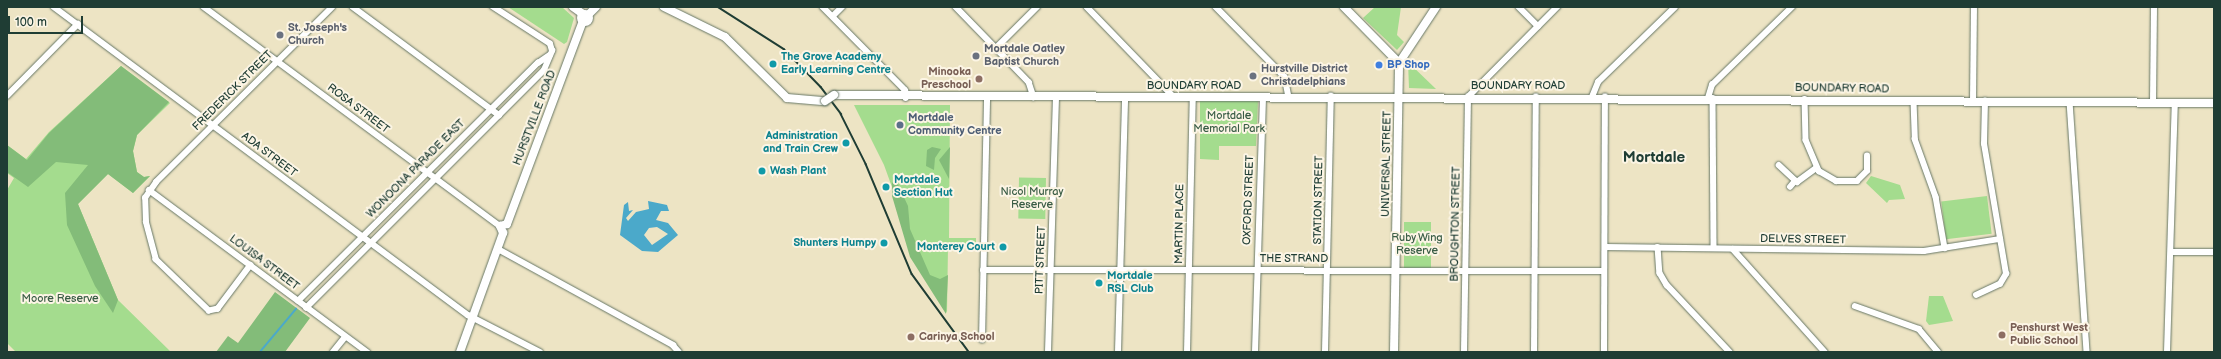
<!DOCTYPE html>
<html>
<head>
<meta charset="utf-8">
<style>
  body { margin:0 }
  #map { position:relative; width:2221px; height:359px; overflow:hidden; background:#ede4c4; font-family:"Balsamiq Sans",sans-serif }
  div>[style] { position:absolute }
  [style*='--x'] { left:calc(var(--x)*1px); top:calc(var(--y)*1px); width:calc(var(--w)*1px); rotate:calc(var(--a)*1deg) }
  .green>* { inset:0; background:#a4dc8e; transform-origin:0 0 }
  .forest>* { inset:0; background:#83bc79 }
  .water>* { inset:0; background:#4ba9ca }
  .stream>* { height:1.5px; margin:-0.75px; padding:0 0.75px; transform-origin:0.75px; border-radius:0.75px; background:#4ba9ca }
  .roads { filter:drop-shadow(0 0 1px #677766) drop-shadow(0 0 1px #677766) }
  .street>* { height:5.5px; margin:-2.75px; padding:0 2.75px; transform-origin:2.75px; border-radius:2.75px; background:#fff }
  .secondary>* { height:8px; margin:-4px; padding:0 4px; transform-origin:4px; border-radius:4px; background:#fff }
  .secondary>.ring { margin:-4px; padding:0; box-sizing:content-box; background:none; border:8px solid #fff; border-radius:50% }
  .rail>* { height:1.5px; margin:-0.75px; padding:0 0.75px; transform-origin:0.75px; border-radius:0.75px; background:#1f3d34 }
  .bridges { filter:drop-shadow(0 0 1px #677766) drop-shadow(0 0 1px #677766) }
  .secondary-bridge>* { height:8px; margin:-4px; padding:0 4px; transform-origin:4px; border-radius:4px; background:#fff }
  .dots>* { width:11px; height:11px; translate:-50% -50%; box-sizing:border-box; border:2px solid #fcf5e5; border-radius:50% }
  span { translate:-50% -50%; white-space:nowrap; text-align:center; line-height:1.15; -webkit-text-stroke:4px #fcf5e5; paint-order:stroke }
  .worship-label { font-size:11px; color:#5b616d; font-weight:700 }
  .left { translate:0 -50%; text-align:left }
  .culture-label { font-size:11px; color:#0d838f; font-weight:700 }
  .right { translate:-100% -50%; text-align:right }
  .shop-label { font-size:11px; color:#366cbe; font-weight:700 }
  .education-label { font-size:11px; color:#785e54; font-weight:700 }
  .street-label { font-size:11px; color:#1f3d34 }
  .park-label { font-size:11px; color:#3a5d46 }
  .service-label { font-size:11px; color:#4e5e75; font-weight:700 }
  .district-label { font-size:15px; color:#1f3d34; font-weight:700 }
  .frame { position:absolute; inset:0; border:8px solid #1f3d34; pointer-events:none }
  .scale { position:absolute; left:8px; top:16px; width:75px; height:18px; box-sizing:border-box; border:2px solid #1f3d34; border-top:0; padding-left:5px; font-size:12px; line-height:14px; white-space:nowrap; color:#1f3d34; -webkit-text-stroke:3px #fcf5e5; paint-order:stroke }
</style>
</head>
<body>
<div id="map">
  <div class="green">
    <div style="clip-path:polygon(508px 7px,562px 7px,574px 18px,567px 42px,564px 44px)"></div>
    <div style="clip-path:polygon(1375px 7px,1401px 7px,1397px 35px,1404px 42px,1397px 50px,1363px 18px)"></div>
    <div style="clip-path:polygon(1408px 62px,1436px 89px,1409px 88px)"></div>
    <div style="clip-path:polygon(121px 66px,170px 103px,137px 135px,133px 151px,137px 172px,144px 177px,150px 176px,133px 193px,108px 174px,78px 204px,118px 300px,171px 352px,16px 352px,7px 343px,7px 190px,14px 178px,7px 173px,7px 145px,26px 159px,49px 132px)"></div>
    <div style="clip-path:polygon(1200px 100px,1258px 100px,1256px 146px,1219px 146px,1219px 160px,1200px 159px)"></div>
    <div style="clip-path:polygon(854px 105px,950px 105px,949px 238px,976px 238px,976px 247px,948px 247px,947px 313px,918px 259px,884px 165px)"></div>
    <div style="clip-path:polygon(1871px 176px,1900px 185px,1905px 199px,1889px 200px,1887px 203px,1866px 183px)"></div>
    <div style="left:1046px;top:178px;width:41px;height:27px;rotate:91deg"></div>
    <div style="left:1987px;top:196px;width:38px;height:46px;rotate:83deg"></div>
    <div style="left:1404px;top:222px;width:27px;height:46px"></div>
    <div style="clip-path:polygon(1929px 296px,1943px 296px,1953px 321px,1929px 325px,1926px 321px)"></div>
  </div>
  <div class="forest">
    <div style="clip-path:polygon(121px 66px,169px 102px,137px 135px,133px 151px,137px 172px,144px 177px,150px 176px,133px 193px,108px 174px,78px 204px,118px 300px,113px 313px,95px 286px,67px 225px,65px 193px,88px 165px,56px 162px,28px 187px,7px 172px,7px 145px,27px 160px,49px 133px)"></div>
    <div style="clip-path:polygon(932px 147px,941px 149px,935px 158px,934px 170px,926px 166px,927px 150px)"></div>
    <div style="clip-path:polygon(950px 147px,949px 179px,939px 160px)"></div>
    <div style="clip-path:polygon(896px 180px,908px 206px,910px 229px,930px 275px,940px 279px,948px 275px,946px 314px,910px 257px,892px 196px,892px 183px)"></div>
    <div style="clip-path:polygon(275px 292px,310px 318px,285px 352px,216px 352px,228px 336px,238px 343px)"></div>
  </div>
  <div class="water">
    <div style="clip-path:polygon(evenodd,648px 201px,667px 205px,669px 211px,661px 211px,656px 220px,668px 223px,678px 235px,658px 252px,642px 251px,620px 235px,624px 205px,628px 202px,629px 211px,633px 210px,626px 218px,628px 221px,636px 212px,649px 209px,648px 201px,657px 227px,668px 234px,652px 245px,644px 235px,649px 228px,657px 227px)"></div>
  </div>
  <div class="stream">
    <div style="--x:260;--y:352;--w:56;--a:-50.1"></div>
  </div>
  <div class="roads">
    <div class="street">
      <div style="--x:54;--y:7;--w:516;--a:36.65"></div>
      <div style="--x:468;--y:315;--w:81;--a:27.2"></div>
      <div style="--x:204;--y:7;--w:368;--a:36.5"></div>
      <div style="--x:353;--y:7;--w:182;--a:36.5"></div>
      <div style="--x:823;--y:7;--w:117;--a:45.3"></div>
      <div style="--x:905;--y:90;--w:8;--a:83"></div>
      <div style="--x:956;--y:7;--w:105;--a:45.8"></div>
      <div style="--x:1029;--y:82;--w:16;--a:72"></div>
      <div style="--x:1087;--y:7;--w:125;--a:46"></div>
      <div style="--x:1216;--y:7;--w:98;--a:45.4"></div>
      <div style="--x:1285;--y:77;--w:20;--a:79"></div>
      <div style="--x:1519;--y:7;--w:27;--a:45"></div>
      <div style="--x:833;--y:16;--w:13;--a:-45"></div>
      <div style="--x:996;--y:48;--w:58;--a:-45"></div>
      <div style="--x:7;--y:96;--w:101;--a:-45.4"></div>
      <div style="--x:1592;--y:97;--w:16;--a:-68"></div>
      <div style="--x:1598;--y:82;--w:107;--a:-44.2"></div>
      <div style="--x:1708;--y:98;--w:14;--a:-73"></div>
      <div style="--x:1712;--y:85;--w:112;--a:-44.3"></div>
      <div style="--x:1713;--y:98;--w:150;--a:89.6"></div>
      <div style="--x:1805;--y:99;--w:41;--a:88.6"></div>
      <div style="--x:1806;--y:140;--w:34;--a:67"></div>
      <div style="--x:1819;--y:171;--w:20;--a:30"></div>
      <div style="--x:1836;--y:181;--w:21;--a:0"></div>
      <div style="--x:1857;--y:181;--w:14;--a:-45"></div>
      <div style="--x:1867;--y:171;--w:15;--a:-90"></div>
      <div style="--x:1914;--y:101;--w:38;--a:88"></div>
      <div style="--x:1915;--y:139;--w:62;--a:70.1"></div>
      <div style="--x:1936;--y:197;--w:52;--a:80"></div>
      <div style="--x:1973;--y:101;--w:94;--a:-89.4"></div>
      <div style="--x:2070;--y:102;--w:251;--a:86.1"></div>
      <div style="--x:2153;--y:102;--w:95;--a:-89.4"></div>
      <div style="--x:1779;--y:165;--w:25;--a:43"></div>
      <div style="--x:1797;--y:182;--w:24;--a:-36"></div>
      <div style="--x:1790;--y:187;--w:8;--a:-50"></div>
      <div style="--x:149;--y:190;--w:272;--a:36.6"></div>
      <div style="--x:1605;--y:247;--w:319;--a:0.7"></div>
      <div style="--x:1924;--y:251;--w:77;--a:-9"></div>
      <div style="--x:1658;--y:247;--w:26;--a:86"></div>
      <div style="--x:1660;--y:273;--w:14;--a:60"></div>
      <div style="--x:1667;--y:285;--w:92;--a:46.8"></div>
      <div style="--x:498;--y:249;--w:200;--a:28.7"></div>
      <div style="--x:673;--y:345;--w:9;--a:49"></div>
      <div style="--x:1733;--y:249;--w:138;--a:48.2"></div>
      <div style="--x:2171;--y:252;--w:43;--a:0"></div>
      <div style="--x:251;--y:265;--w:55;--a:126.9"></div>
      <div style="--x:218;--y:309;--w:9;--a:167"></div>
      <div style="--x:209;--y:311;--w:74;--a:-136.1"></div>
      <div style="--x:156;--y:260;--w:39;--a:-105"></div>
      <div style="--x:146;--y:222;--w:24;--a:-92"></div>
      <div style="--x:145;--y:198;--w:19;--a:-55"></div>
      <div style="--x:156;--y:182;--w:248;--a:-44.8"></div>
      <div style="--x:983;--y:270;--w:621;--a:0.09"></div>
      <div style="--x:1976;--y:295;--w:26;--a:-25"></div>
      <div style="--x:2000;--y:284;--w:12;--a:-59"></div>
      <div style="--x:2006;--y:274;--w:132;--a:-99.6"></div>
      <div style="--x:1984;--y:144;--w:43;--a:-88.7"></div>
      <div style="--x:298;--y:301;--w:338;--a:-44.8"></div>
      <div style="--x:538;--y:63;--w:14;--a:-34"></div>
      <div style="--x:1855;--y:306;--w:68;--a:19.8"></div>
      <div style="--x:1919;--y:329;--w:30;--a:50"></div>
      <div style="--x:306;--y:308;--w:337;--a:-45"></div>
      <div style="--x:544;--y:70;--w:21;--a:-67"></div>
      <div style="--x:552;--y:51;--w:7;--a:-106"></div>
      <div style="--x:550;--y:44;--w:68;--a:-147"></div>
      <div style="--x:982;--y:340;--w:242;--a:-88.8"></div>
      <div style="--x:333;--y:352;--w:19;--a:-51"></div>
      <div style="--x:1048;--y:352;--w:255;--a:-88.2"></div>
      <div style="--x:1118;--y:352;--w:255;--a:-88.4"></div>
      <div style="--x:1187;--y:352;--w:255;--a:-88.7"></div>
      <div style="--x:1255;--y:352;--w:255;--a:-88.2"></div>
      <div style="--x:1325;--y:352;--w:256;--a:-88.7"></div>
      <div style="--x:1464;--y:352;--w:255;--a:-89.1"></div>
      <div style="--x:1468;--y:97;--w:127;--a:-45.3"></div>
      <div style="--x:1534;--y:352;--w:255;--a:-89.6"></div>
      <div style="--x:1604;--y:352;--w:255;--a:-89.8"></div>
      <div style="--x:2167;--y:352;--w:249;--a:-88.2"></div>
    </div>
    <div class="secondary">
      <div style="--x:573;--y:7;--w:12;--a:35"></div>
      <div style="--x:664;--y:7;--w:68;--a:26.2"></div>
      <div style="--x:725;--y:37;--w:87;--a:44.5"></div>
      <div style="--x:787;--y:98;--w:38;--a:5"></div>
      <div style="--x:1344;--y:7;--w:78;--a:45.5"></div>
      <div class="ring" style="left:581px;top:14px;width:0;height:0"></div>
      <div style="--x:588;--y:15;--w:11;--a:-45"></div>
      <div style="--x:834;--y:95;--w:1380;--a:0.33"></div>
      <div style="--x:507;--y:224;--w:217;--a:-69.5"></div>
      <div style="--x:503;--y:233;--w:8;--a:-113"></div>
      <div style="--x:500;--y:226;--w:7;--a:-16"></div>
      <div style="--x:460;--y:352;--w:127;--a:-70.1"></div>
      <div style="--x:1394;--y:352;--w:289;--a:-89"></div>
      <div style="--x:1399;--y:63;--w:67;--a:-56.5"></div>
    </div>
  </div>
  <div class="rail">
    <div style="--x:718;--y:7;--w:78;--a:32.5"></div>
    <div style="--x:784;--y:49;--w:53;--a:45.8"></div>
    <div style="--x:821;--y:87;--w:34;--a:53"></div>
    <div style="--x:841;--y:114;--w:56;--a:63.4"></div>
    <div style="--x:866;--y:164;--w:119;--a:67.3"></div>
    <div style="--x:912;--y:274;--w:97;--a:53.8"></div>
  </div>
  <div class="bridges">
    <div class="secondary-bridge">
      <div style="--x:825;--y:101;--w:11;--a:-34"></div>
    </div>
  </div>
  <div class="dots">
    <div style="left:280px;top:35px;background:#6b7280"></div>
    <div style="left:976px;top:56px;background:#6b7280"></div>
    <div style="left:773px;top:64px;background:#0f9aa8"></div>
    <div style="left:1379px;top:65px;background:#3f7fe0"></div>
    <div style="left:1253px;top:76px;background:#6b7280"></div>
    <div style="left:979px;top:79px;background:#8d6e63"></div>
    <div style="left:900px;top:125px;background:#5c6f8a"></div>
    <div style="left:846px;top:143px;background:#0f9aa8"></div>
    <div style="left:762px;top:171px;background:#0f9aa8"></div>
    <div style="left:886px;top:187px;background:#0f9aa8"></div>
    <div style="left:884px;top:243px;background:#0f9aa8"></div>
    <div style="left:1003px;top:247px;background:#0f9aa8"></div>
    <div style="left:1099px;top:283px;background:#0f9aa8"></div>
    <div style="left:2002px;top:335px;background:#8d6e63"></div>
    <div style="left:911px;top:337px;background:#8d6e63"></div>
  </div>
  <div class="worship-label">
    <span class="left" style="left:288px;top:35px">St. Joseph's<br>Church</span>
    <span class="left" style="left:984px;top:56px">Mortdale Oatley<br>Baptist Church</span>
    <span class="left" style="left:1261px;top:76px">Hurstville District<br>Christadelphians</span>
  </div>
  <div class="culture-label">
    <span class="left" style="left:781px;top:64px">The Grove Academy<br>Early Learning Centre</span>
    <span class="right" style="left:838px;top:143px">Administration<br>and Train Crew</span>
    <span class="left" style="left:770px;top:171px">Wash Plant</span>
    <span class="left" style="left:894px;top:187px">Mortdale<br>Section Hut</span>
    <span class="right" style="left:876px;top:243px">Shunters Humpy</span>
    <span class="right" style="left:995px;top:247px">Monterey Court</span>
    <span class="left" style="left:1107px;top:283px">Mortdale<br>RSL Club</span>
  </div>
  <div class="shop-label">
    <span class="left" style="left:1387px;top:65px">BP Shop</span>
  </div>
  <div class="education-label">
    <span class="right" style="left:971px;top:79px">Minooka<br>Preschool</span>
    <span class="left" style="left:2010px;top:335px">Penshurst West<br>Public School</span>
    <span class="left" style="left:919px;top:337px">Carinya School</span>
  </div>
  <div class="street-label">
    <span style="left:1194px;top:86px">BOUNDARY ROAD</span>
    <span style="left:1518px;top:86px">BOUNDARY ROAD</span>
    <span style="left:1842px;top:89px;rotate:1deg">BOUNDARY ROAD</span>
    <span style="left:233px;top:91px;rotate:-45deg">FREDERICK STREET</span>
    <span style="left:358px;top:109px;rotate:37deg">ROSA STREET</span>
    <span style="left:535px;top:118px;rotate:-69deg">HURSTVILLE ROAD</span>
    <span style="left:269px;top:155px;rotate:37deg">ADA STREET</span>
    <span style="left:1387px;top:164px;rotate:-89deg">UNIVERSAL STREET</span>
    <span style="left:416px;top:169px;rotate:-45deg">WONOONA PARADE EAST</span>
    <span style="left:1249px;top:200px;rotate:-88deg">OXFORD STREET</span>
    <span style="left:1319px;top:200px;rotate:-89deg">STATION STREET</span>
    <span style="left:1180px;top:224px;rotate:-89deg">MARTIN PLACE</span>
    <span style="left:1456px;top:224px;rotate:-89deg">BROUGHTON STREET</span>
    <span style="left:1803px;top:240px;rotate:1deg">DELVES STREET</span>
    <span style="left:1294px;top:259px">THE STRAND</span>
    <span style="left:1041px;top:260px;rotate:-88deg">PITT STREET</span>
    <span style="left:264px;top:263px;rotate:37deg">LOUISA STREET</span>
  </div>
  <div class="park-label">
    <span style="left:1229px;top:123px">Mortdale<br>Memorial Park</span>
    <span style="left:1032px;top:199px">Nicol Murray<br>Reserve</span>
    <span style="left:1417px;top:245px">Ruby Wing<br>Reserve</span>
    <span style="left:60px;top:299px">Moore Reserve</span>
  </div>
  <div class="service-label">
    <span class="left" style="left:908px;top:125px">Mortdale<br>Community Centre</span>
  </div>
  <div class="district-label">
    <span style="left:1654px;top:158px">Mortdale</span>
  </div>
  <div class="frame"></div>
  <div class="scale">100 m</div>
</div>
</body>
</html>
